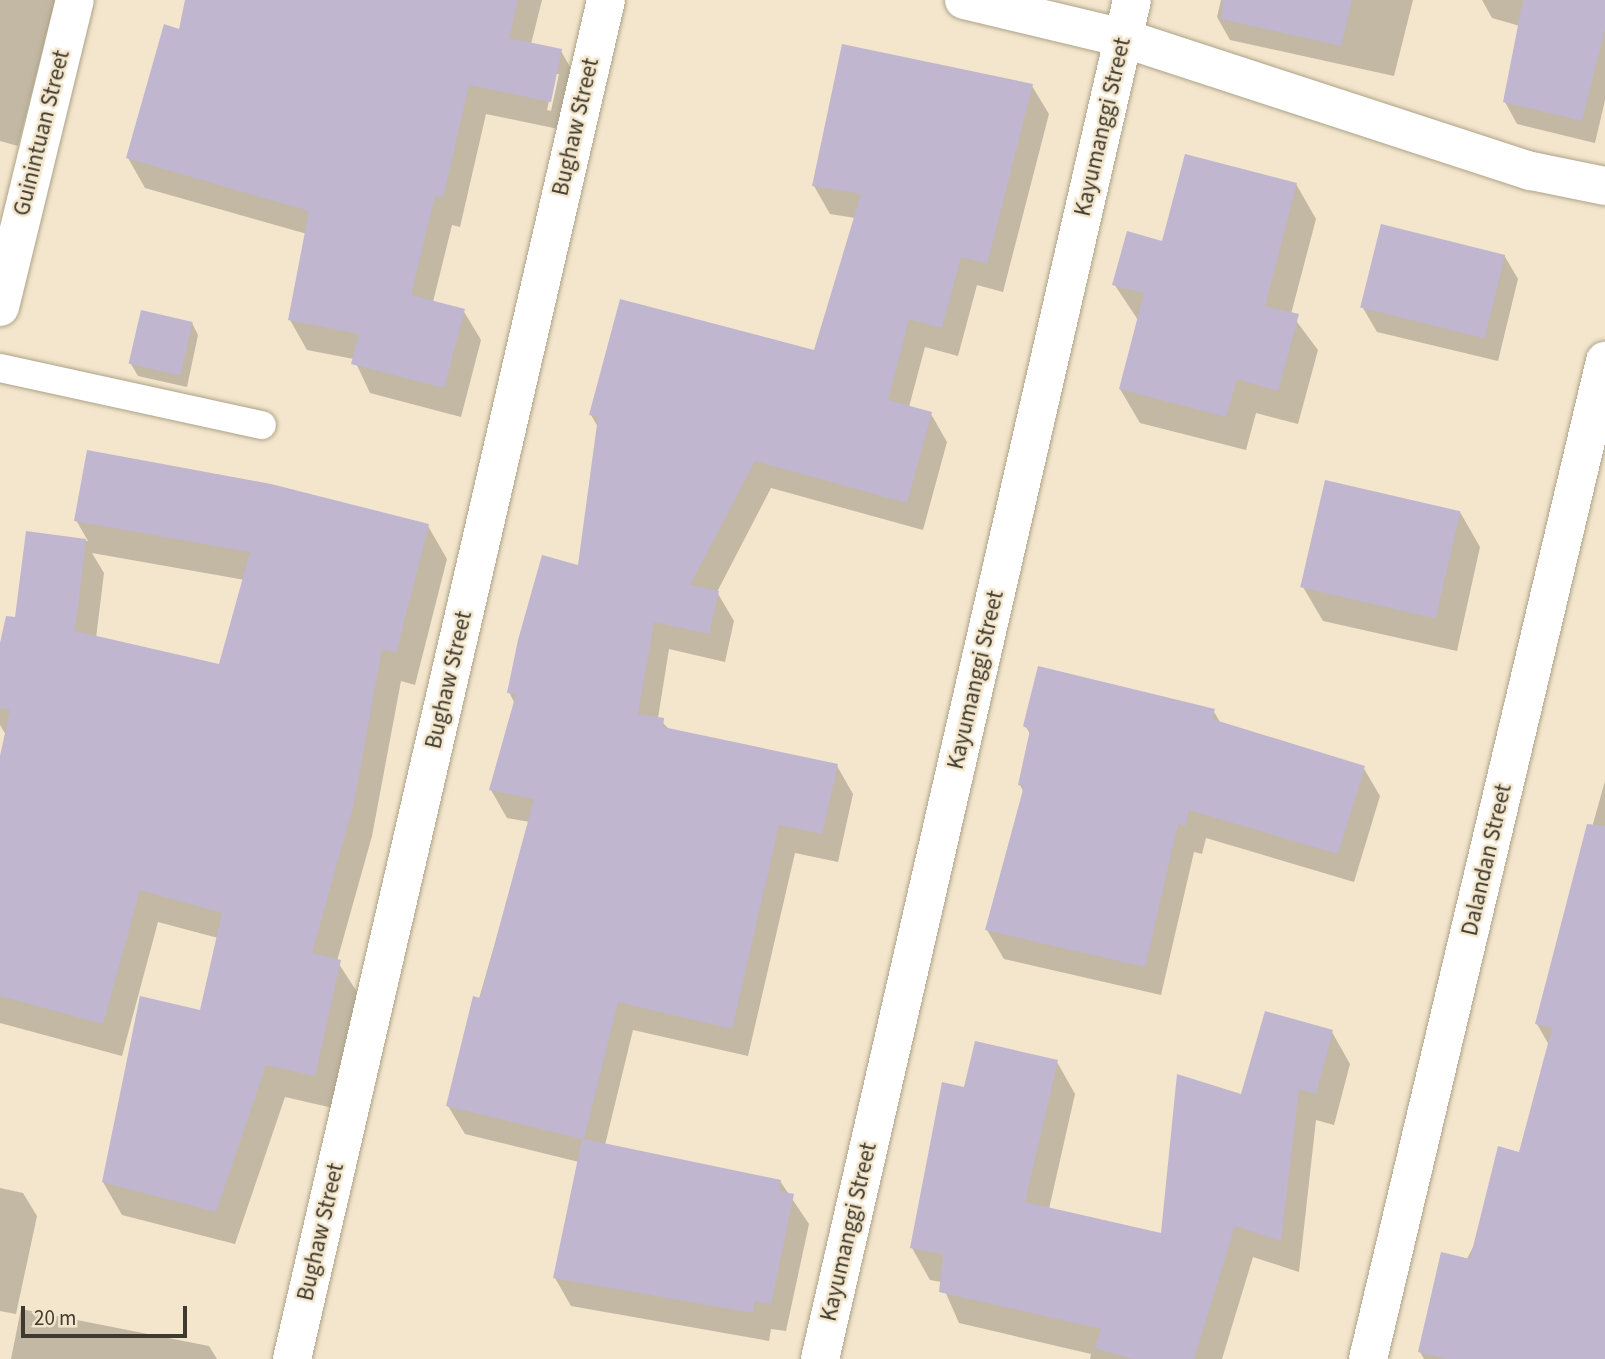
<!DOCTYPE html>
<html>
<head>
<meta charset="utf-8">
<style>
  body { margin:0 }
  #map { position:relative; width:1605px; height:1359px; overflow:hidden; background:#f3e6cc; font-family:"Source Sans 3",sans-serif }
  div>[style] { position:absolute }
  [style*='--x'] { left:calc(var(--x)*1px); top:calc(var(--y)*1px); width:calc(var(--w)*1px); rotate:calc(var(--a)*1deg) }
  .shadow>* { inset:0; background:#0003 }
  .building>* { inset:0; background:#c0b6d0; transform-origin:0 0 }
  .roads { filter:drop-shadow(0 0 2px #ada289) drop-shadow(0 0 2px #ada289) }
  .service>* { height:28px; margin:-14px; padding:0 14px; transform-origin:14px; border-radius:14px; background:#fff }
  .minor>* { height:38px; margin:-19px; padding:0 19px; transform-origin:19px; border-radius:19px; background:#fff }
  span { translate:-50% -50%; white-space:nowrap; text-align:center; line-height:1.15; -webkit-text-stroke:5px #f3e6cc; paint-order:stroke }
  .street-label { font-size:23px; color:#3e3a2f }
  .scale { position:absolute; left:21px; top:1306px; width:166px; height:32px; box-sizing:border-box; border:4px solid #3e3a2f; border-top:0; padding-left:9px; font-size:21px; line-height:24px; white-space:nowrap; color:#3e3a2f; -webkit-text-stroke:5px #f3e6cc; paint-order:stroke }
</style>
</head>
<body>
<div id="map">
  <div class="shadow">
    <div style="clip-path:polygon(0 0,56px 0,18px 146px,0 141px)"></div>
    <div style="clip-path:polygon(evenodd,187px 0,542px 0,531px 44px,561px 51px,578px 81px,568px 131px,486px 114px,460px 227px,452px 225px,433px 302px,463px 310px,481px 340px,461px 417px,370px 393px,354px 359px,307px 350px,290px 320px,307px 234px,145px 188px,128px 158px,181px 31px,187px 0,555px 74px,559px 74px,551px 111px,547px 110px,555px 74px)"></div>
    <div style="clip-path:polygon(1221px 0,1413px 0,1394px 76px,1230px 40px,1217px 17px)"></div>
    <div style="clip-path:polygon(1482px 0,1605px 0,1605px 100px,1595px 143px,1517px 124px,1505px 102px,1520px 26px,1492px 18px)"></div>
    <div style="clip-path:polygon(1032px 86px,1049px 114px,1003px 292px,977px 285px,958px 356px,925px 347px,909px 407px,931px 414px,947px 442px,923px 530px,771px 488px,717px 592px,734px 621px,725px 662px,669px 649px,658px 718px,670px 730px,837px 766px,853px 794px,838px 862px,795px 853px,748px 1056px,633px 1030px,605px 1145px,780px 1181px,809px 1224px,786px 1331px,771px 1329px,769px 1341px,571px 1306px,555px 1278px,579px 1162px,465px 1134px,448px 1106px,530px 822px,507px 818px,491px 790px,515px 704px,509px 692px,579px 567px,599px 429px,591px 415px,815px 352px,855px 218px,830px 214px,814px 186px)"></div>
    <div style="clip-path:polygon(1296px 184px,1316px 219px,1291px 314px,1318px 350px,1298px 424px,1256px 413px,1246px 450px,1140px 423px,1120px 389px,1138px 320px,1114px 284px,1163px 244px)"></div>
    <div style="clip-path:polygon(1504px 255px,1518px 279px,1498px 361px,1377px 332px,1363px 308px)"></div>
    <div style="clip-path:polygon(192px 323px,198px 335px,187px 387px,138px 376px,131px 364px)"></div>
    <div style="clip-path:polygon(1460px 512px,1480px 547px,1457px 651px,1323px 621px,1303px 587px)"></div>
    <div style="clip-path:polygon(evenodd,76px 520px,428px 526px,447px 559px,415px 685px,401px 681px,372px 836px,337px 961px,359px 995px,333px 1108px,285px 1097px,235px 1244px,122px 1215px,103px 1182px,201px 1012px,218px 938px,158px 922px,122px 1056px,0 1023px,0 764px,6px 735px,0 725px,0 651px,16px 620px,28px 533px,88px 541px,76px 520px,92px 553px,245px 580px,220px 666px,96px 638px,104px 573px,92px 553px)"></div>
    <div style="clip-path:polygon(1213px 710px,1221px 724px,1363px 767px,1380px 796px,1354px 882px,1206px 838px,1202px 854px,1194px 852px,1161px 995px,1004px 959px,987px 930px,1024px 793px,1020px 785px,1031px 736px,1025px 725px)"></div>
    <div style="clip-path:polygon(1605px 781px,1605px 1359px,1424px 1359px,1420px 1352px,1520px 1154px,1549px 1045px,1537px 1024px)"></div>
    <div style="clip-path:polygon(1332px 1032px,1350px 1064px,1334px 1125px,1316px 1120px,1299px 1272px,1253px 1257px,1222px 1359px,1090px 1359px,1091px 1354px,959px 1323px,941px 1282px,930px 1280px,912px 1248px,965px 1089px,1057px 1062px,1075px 1094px,1049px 1209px,1162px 1236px,1242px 1096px)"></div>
    <div style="clip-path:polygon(0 1188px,23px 1193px,37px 1216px,16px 1314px,0 1311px)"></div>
    <div style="clip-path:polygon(21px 1309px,209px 1346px,217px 1359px,11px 1359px)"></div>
  </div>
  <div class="building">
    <div style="clip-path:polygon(185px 0,518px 0,509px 38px,562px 49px,551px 102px,469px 85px,443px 198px,435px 196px,411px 295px,465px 309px,444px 388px,351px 364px,359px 334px,288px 320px,309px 211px,126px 158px,164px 24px,179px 29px)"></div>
    <div style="clip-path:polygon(1223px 0,1352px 0,1341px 46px,1221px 19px)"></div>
    <div style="clip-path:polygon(1523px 0,1605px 0,1605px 29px,1582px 121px,1503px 102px)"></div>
    <div style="clip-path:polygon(842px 44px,1033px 84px,987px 264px,961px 257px,942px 328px,909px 319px,888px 400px,932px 412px,907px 503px,755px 461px,690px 585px,719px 591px,709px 634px,654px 622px,638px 714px,664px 718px,663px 727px,838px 764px,822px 834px,779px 825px,732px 1029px,618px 1002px,584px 1139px,781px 1180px,779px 1191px,794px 1194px,771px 1304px,755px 1301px,753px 1313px,553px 1278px,582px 1139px,446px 1106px,473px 996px,480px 998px,534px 799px,489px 790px,516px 694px,507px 693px,518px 640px,542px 555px,578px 565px,598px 417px,589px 415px,620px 299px,814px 350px,861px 194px,812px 186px)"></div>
    <div style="clip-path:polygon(1185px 154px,1297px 183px,1265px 306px,1299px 314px,1278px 391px,1237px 379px,1226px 417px,1119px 389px,1144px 293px,1112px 285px,1127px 231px,1162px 241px)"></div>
    <div style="left:1381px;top:224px;width:128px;height:86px;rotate:14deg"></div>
    <div style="left:141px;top:310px;width:53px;height:55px;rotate:13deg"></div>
    <div style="clip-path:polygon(87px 450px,271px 484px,429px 524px,396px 653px,382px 649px,354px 803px,312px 953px,341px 960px,315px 1076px,266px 1065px,216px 1212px,102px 1182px,140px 996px,200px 1010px,222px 913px,140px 890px,103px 1024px,0 996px,0 756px,10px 710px,0 708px,0 643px,6px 616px,15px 617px,26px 531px,86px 539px,75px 631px,219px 664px,250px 552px,74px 521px)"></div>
    <div style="left:1325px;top:480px;width:139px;height:110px;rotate:13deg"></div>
    <div style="clip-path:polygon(1038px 666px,1215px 709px,1212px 719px,1365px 766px,1338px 854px,1189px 810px,1186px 826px,1178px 824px,1145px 967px,985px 930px,1024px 786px,1018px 785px,1030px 730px,1023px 726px)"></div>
    <div style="clip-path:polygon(1587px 824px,1605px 826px,1605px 1359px,1447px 1359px,1418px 1352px,1441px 1252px,1470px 1259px,1498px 1146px,1519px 1152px,1552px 1028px,1535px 1024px)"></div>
    <div style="clip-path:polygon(1265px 1011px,1333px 1030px,1316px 1094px,1299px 1089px,1281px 1241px,1235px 1226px,1194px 1359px,1132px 1359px,1095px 1348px,1101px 1329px,939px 1292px,943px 1254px,910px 1248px,942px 1082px,964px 1087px,975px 1041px,1058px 1060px,1025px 1202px,1161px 1233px,1177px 1074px,1241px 1094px)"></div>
  </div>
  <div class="roads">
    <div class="service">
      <div style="--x:0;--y:368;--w:268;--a:12.3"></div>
    </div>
    <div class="minor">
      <div style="--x:964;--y:0;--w:163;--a:13.4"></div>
      <div style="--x:1123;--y:38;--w:429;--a:18.1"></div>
      <div style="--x:1531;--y:171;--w:76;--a:11.5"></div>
      <div style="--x:0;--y:307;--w:316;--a:-76.3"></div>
      <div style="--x:292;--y:1359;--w:1395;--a:-76.99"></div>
      <div style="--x:820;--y:1359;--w:1394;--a:-77.07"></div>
      <div style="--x:1368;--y:1359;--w:1026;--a:-76.64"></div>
    </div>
  </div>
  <div class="street-label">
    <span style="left:576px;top:127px;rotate:-77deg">Bughaw Street</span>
    <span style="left:1103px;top:127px;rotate:-77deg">Kayumanggi Street</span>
    <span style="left:42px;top:133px;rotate:-76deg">Guinintuan Street</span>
    <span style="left:449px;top:680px;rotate:-77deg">Bughaw Street</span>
    <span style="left:976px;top:680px;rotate:-77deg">Kayumanggi Street</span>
    <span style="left:1487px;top:860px;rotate:-77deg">Dalandan Street</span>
    <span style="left:321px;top:1232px;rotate:-77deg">Bughaw Street</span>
    <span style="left:849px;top:1232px;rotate:-77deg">Kayumanggi Street</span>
  </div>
  <div class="scale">20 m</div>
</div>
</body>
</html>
